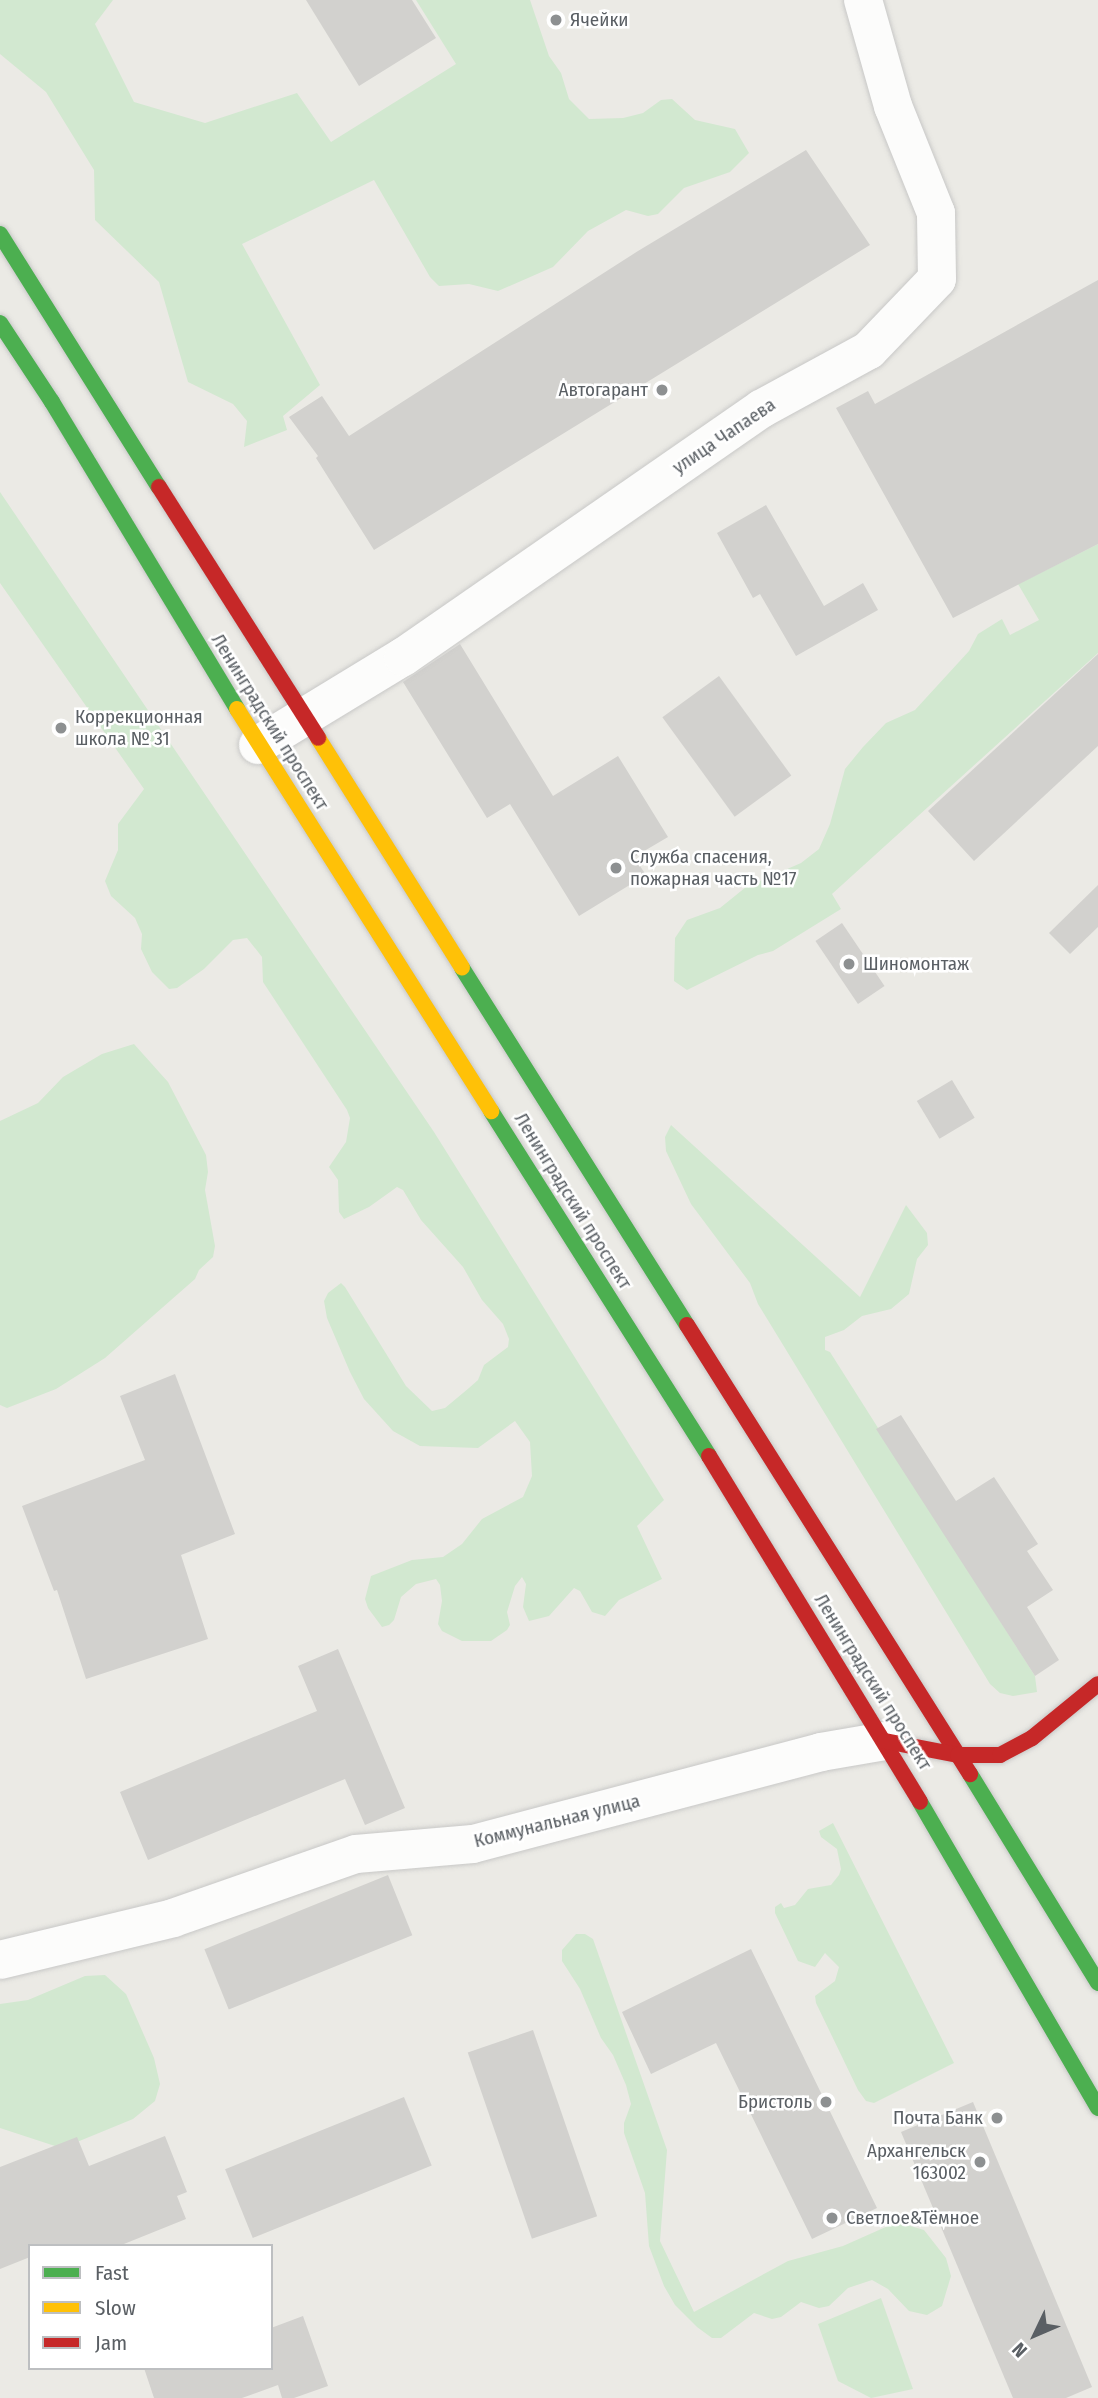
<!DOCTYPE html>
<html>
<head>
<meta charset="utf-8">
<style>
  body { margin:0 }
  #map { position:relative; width:1098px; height:2398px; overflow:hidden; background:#ebeae5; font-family:"Fira Sans Condensed",sans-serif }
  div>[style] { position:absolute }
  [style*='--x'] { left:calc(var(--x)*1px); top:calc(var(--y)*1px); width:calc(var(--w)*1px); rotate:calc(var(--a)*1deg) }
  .green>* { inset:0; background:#d2e8d0 }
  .building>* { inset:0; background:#d2d1ce; transform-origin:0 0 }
  .roads { filter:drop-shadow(0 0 2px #c8c8c7) drop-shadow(0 0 2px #c8c8c7) }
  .street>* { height:38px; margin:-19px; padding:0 19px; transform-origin:19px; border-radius:19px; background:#fcfcfb }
  .fast>* { height:16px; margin:-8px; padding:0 8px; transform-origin:8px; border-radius:8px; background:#4caf50 }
  .slow>* { height:16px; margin:-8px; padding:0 8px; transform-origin:8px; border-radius:8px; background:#ffc107 }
  .jam>* { height:16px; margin:-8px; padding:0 8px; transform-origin:8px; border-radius:8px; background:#c62828 }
  .dots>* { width:19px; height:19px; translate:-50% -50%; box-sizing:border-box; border:4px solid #fff; border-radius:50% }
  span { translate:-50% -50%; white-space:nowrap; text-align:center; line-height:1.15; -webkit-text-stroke:5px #fff; paint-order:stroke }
  .poi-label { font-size:19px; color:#5a5f64 }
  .left { translate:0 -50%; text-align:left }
  .right { translate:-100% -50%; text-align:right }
  .street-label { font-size:19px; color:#5a5f64 }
  .legend { position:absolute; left:28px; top:2244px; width:245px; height:126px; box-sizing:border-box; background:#fff; border:2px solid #bdbfc1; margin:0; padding:9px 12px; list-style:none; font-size:21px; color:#5a5f64 }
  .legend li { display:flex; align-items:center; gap:14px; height:35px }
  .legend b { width:35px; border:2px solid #bdbfc1 }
  .north { position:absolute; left:1000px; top:2300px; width:70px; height:70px; -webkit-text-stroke:5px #fff; paint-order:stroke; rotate:226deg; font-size:19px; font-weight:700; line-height:28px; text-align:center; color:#5a5f64 }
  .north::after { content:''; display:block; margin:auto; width:24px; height:32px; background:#5a5f64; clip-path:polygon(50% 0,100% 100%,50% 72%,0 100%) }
</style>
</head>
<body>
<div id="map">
  <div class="green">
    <div style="clip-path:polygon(0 0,113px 0,95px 24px,134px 102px,205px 123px,297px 93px,331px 142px,456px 64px,416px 0,530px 0,549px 56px,561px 73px,569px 99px,589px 119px,623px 118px,643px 113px,661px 100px,672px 99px,695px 120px,735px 129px,749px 153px,730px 172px,684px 188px,658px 214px,648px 216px,626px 210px,588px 231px,553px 267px,498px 291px,469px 284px,439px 286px,430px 277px,374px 180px,242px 244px,320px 385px,283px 416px,287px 430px,244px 447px,247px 421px,233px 404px,188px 382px,159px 282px,95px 220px,94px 170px,46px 92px,0 54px)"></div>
    <div style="clip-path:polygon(0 492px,434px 1132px,664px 1500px,637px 1526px,662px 1579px,619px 1600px,605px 1616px,592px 1612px,580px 1591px,574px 1588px,549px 1616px,529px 1621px,523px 1607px,526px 1584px,522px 1577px,515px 1586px,507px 1612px,510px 1625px,507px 1630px,491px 1641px,462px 1641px,442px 1631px,438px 1624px,442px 1601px,440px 1585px,436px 1579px,416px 1584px,401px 1597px,394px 1620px,389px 1625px,382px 1627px,368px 1608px,365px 1599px,371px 1576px,412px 1560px,443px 1557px,462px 1544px,482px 1519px,523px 1497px,532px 1476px,530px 1442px,515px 1421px,478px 1448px,420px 1446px,393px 1431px,364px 1399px,350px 1372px,327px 1318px,324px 1301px,328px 1293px,341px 1283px,345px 1287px,406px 1386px,432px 1411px,445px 1408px,469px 1388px,478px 1380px,484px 1365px,508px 1347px,509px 1339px,503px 1324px,482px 1300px,463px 1267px,421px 1220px,403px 1190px,397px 1187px,369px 1207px,344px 1219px,339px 1212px,338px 1180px,329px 1167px,346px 1142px,350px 1118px,347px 1110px,263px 982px,262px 957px,247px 938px,233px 940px,204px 969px,177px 988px,169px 989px,152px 972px,141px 949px,142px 934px,135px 918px,111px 896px,105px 881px,118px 850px,118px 824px,144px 789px,0 583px)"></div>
    <div style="clip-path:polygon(1098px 544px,1098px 653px,832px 894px,841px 909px,773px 951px,758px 955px,687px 990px,674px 981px,675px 938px,687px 920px,720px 908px,746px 887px,801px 863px,819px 849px,830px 824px,845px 769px,863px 747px,886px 723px,915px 710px,969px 651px,978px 634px,1002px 619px,1010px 635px,1039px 620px,1018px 584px)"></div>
    <div style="clip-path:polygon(134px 1044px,168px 1082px,206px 1155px,208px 1172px,205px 1190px,215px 1246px,213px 1257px,199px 1270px,195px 1279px,105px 1358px,56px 1389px,7px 1408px,0 1405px,0 1121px,38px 1103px,63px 1077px,102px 1054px)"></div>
    <div style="clip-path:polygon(671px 1125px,860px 1297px,906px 1205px,927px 1233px,928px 1245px,917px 1259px,909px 1294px,891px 1309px,862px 1316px,844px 1330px,825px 1337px,825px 1350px,830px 1352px,1035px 1676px,1037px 1692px,1013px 1696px,1000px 1693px,990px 1684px,758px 1304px,750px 1283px,691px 1204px,666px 1151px,665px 1137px)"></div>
    <div style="clip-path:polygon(833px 1823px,954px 2063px,874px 2103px,866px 2101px,858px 2090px,816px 2003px,815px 1996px,835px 1981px,839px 1967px,825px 1953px,815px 1967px,798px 1961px,775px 1913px,775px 1907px,781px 1903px,784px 1908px,795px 1905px,808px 1889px,831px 1885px,839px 1875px,841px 1869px,837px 1849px,821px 1837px,819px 1831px)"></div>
    <div style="clip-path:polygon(576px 1934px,585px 1934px,593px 1939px,667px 2150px,660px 2241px,694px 2312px,788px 2261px,843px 2246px,897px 2222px,924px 2230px,946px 2258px,951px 2276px,942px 2306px,927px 2315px,909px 2311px,888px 2289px,872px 2280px,848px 2288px,829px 2306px,819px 2308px,801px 2302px,781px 2317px,772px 2319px,754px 2313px,721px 2338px,712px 2338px,697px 2327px,675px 2305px,664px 2286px,649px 2246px,645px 2193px,624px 2133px,624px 2123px,631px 2104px,626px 2085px,613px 2055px,601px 2038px,580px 1989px,562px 1961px,562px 1950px)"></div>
    <div style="clip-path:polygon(105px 1975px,126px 1994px,154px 2058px,160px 2084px,155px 2101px,133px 2119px,77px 2142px,58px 2147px,0 2128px,0 2004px,28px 2000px,85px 1976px)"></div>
    <div style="clip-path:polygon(881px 2298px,913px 2389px,871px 2398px,838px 2381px,818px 2324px)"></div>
  </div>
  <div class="building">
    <div style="clip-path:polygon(306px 0,412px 0,436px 38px,359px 86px)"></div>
    <div style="clip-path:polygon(806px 150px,870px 245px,374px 550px,316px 458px,318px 456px,289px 417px,322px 396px,349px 436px,638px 251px)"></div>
    <div style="clip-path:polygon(1098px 280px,1098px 544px,953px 618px,836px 408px,868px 391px,875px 404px)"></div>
    <div style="clip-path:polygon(766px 505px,824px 606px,863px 583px,878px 610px,796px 656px,760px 594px,753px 598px,717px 533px)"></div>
    <div style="clip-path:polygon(460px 644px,553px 796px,618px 756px,668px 837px,634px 857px,646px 875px,579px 916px,510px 804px,487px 818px,403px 682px)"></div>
    <div style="clip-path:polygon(1098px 654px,1098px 746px,974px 861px,928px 811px)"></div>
    <div style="left:719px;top:676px;width:123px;height:70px;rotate:54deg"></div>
    <div style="clip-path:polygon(1098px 885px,1098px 927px,1070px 954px,1049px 933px)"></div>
    <div style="left:842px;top:923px;width:76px;height:32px;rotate:56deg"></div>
    <div style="left:952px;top:1080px;width:44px;height:41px;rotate:59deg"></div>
    <div style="clip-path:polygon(175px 1374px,235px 1534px,181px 1555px,208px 1639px,86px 1679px,57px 1590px,54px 1591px,22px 1506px,145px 1460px,120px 1396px)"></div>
    <div style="clip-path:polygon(901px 1415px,956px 1501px,994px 1477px,1038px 1544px,1027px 1551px,1053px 1590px,1027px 1607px,1059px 1660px,1035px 1676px,876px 1429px)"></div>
    <div style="clip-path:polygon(338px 1649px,405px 1808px,365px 1825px,345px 1779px,148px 1860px,120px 1792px,317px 1711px,298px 1666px)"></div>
    <div style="left:388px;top:1875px;width:65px;height:198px;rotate:68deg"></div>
    <div style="clip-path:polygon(751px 1949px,877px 2208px,812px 2239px,716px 2043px,651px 2074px,622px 2012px)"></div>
    <div style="left:533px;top:2030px;width:197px;height:69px;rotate:71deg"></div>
    <div style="left:404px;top:2097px;width:74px;height:193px;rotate:68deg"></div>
    <div style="clip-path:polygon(973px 2102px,1092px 2387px,1066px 2398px,1013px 2398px,901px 2132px)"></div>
    <div style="clip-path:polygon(165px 2136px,187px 2192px,177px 2196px,186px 2219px,119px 2246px,30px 2246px,30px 2257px,0 2269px,0 2167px,77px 2137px,89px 2166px)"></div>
    <div style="clip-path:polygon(303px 2316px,328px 2386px,294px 2398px,282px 2398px,278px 2385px,242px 2398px,154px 2398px,144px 2368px,271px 2368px,271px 2328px)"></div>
  </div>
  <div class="roads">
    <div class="street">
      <div style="--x:258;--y:745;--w:170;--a:-31.3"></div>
      <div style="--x:403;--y:657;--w:436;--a:-34.7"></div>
      <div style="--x:761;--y:409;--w:123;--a:-28.6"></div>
      <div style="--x:869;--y:350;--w:98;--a:-46.2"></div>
      <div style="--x:937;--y:279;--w:66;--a:-90.9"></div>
      <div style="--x:936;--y:213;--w:115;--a:-111.9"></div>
      <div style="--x:893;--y:106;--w:110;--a:-105.8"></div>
      <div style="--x:0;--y:1960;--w:178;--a:-13.6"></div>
      <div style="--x:173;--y:1918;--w:194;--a:-19.3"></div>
      <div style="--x:356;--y:1854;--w:117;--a:-4.9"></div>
      <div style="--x:473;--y:1844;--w:360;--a:-14.8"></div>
      <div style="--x:821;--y:1752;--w:65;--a:-9.8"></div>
    </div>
    <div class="fast">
      <div style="--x:0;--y:234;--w:299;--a:57.9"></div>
      <div style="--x:0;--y:323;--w:95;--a:56.6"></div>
      <div style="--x:52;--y:402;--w:358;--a:58.9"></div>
      <div style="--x:462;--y:968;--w:422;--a:57.8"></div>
      <div style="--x:491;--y:1111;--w:408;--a:57.7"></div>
      <div style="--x:970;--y:1774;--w:245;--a:58.5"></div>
      <div style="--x:920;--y:1802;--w:354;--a:59.8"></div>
    </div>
    <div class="slow">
      <div style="--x:237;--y:709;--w:476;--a:57.7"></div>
      <div style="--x:318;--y:738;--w:271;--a:57.9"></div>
    </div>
    <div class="jam">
      <div style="--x:159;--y:487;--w:297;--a:57.6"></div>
      <div style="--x:687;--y:1325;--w:531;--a:57.78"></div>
      <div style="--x:709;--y:1456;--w:405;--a:58.6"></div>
      <div style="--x:885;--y:1741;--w:74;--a:10.9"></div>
      <div style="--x:958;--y:1755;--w:42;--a:0"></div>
      <div style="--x:1000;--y:1755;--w:36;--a:-28"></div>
      <div style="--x:1032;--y:1738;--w:85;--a:-39.3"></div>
    </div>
  </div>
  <div class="dots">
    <div style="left:556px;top:20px;background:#8d9091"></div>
    <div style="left:662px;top:390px;background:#8d9091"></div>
    <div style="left:61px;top:728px;background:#8d9091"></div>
    <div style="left:616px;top:868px;background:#8d9091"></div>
    <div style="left:849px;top:964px;background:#8d9091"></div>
    <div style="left:826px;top:2102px;background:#8d9091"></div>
    <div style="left:997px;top:2118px;background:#8d9091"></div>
    <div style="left:980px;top:2162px;background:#8d9091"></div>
    <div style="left:832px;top:2218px;background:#8d9091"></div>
  </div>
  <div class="poi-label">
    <span class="left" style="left:570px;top:20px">Ячейки</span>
    <span class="right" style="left:648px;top:390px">Автогарант</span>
    <span class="left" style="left:75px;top:728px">Коррекционная<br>школа № 31</span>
    <span class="left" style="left:630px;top:868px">Служба спасения,<br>пожарная часть №17</span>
    <span class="left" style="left:863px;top:964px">Шиномонтаж</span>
    <span class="right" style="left:812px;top:2102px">Бристоль</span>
    <span class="right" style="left:983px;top:2118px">Почта Банк</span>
    <span class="right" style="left:966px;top:2162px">Архангельск<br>163002</span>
    <span class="left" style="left:846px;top:2218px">Светлое&amp;Тёмное</span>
  </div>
  <div class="street-label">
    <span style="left:724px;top:436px;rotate:-34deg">улица Чапаева</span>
    <span style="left:270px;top:722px;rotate:58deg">Ленинградский проспект</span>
    <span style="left:573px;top:1201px;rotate:58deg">Ленинградский проспект</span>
    <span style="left:873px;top:1682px;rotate:58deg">Ленинградский проспект</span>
    <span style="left:557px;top:1821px;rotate:-14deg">Коммунальная улица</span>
  </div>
  <ul class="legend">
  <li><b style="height:9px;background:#4caf50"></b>Fast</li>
  <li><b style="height:9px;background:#ffc107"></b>Slow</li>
  <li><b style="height:9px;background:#c62828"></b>Jam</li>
  </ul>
  <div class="north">N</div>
</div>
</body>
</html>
